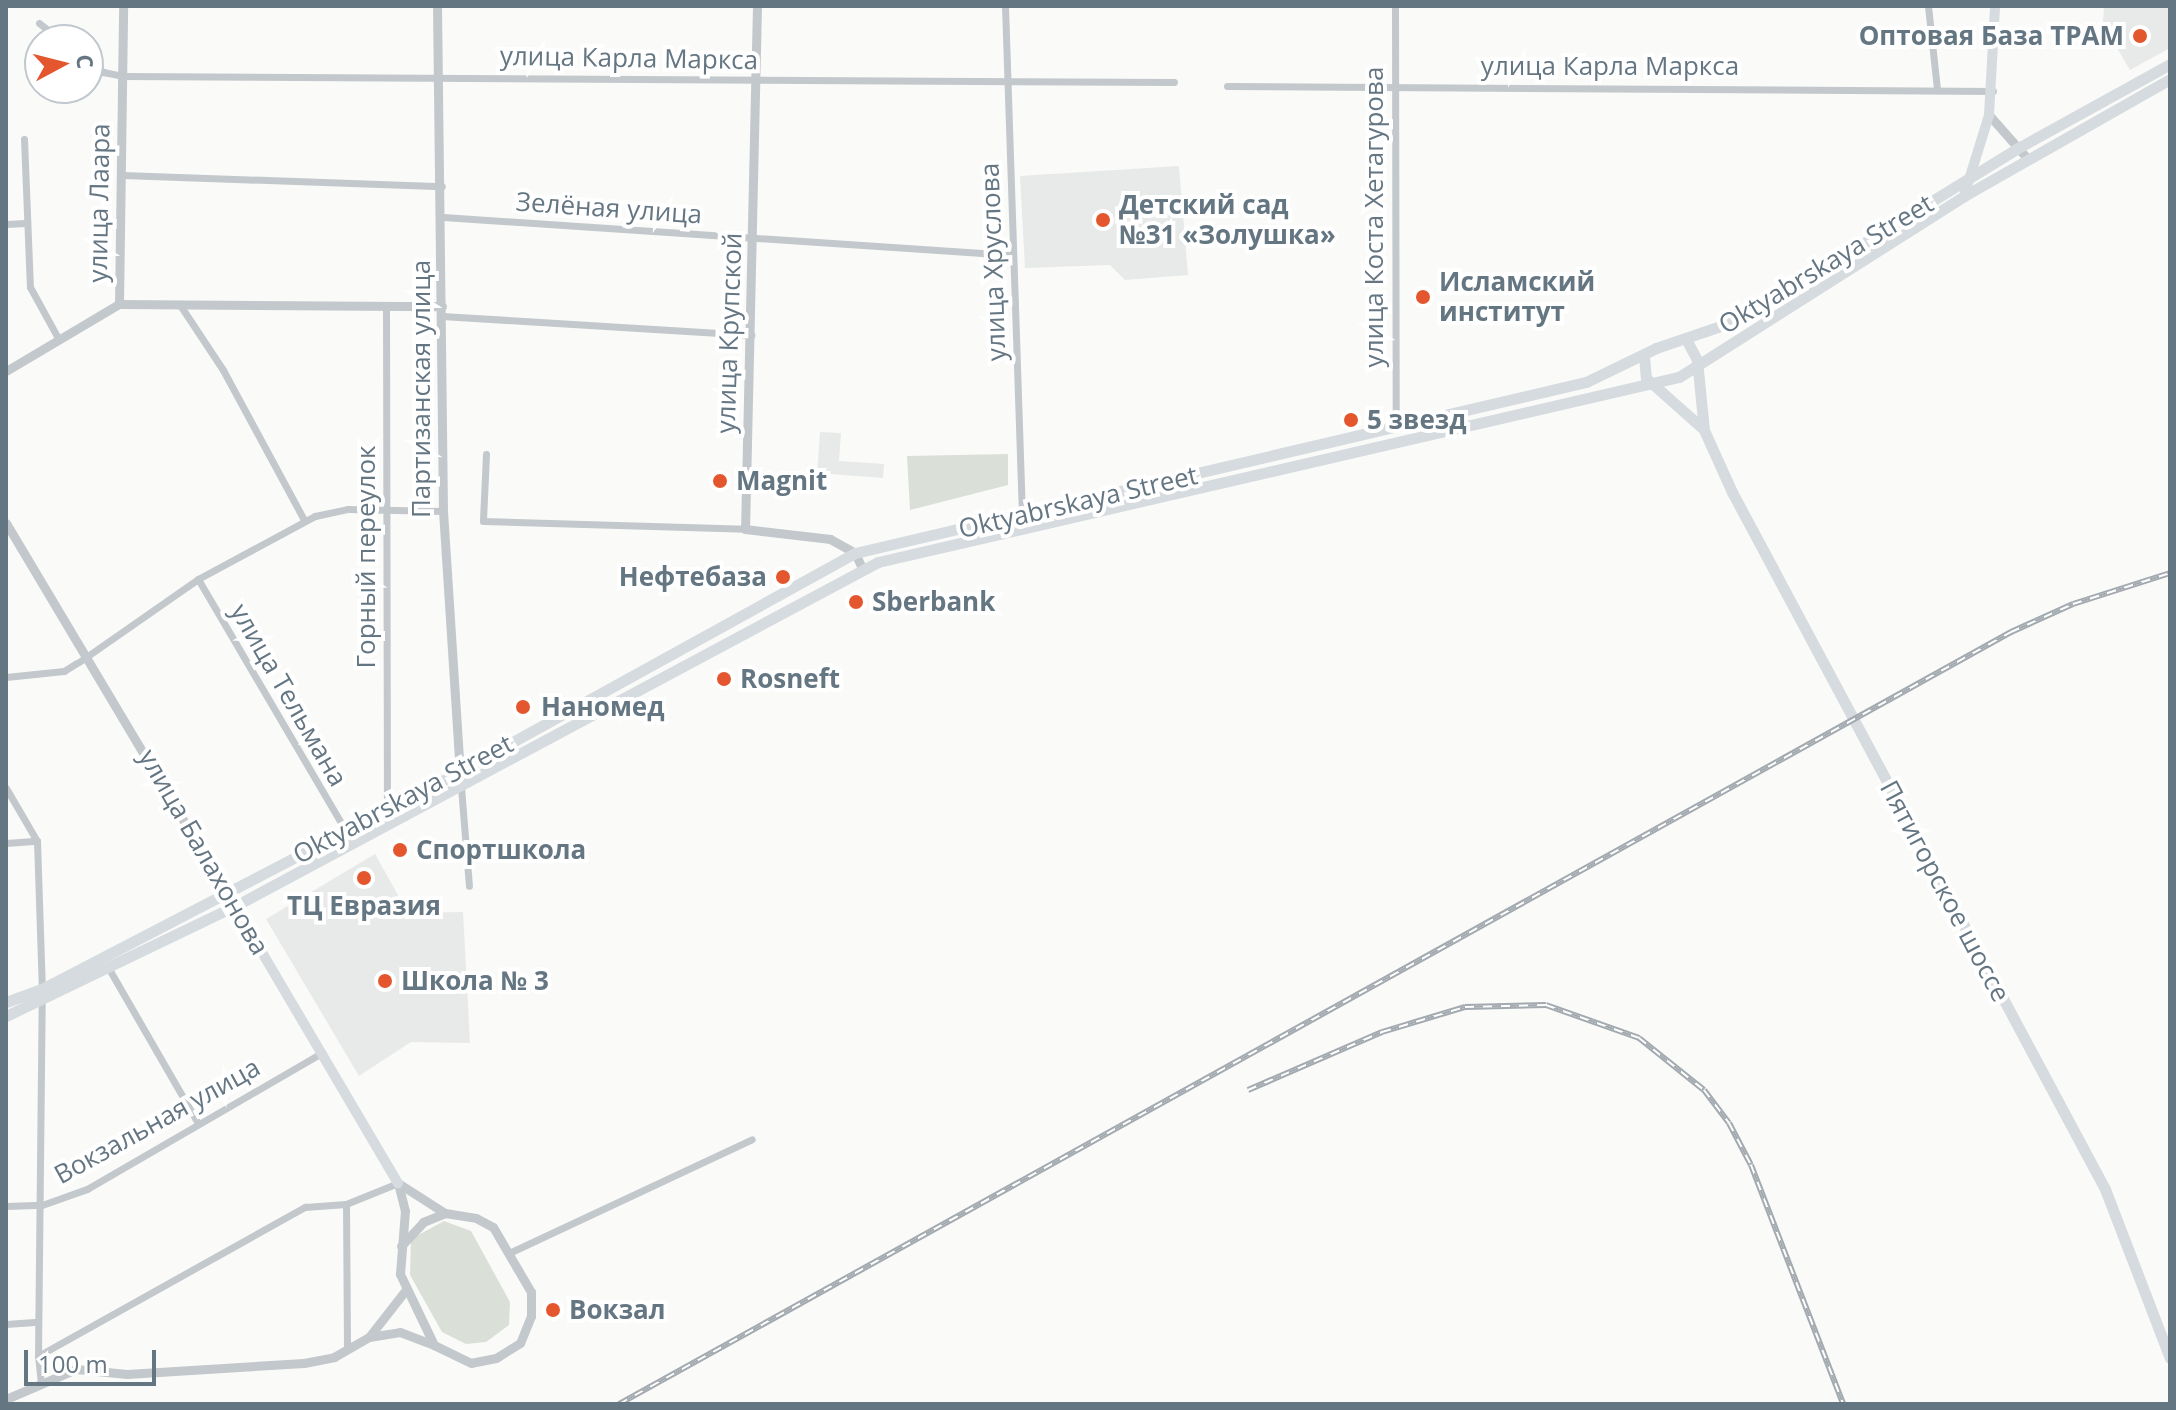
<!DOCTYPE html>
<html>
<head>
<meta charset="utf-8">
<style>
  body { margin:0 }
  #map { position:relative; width:2176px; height:1410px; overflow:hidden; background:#fafaf8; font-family:"Open Sans",sans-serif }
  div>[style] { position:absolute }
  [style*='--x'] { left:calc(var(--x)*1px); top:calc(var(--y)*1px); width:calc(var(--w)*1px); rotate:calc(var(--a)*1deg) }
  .built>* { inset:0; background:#e8e9e9 }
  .green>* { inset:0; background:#dadfd7 }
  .minor>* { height:7px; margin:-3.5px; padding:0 3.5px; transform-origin:3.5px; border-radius:3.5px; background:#c3c8cc }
  .tertiary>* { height:9px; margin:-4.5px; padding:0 4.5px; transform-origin:4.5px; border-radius:4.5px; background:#c3c8cc }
  .secondary>* { height:10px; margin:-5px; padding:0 5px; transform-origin:5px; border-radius:5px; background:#d6dbdf }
  .primary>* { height:11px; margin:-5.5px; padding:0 5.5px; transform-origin:5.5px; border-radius:5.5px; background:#d6dbdf }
  .rail>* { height:6px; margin-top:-3px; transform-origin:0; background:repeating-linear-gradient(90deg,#fff 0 9px,#a2aab0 0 18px); box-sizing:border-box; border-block:2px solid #a2aab0 }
  .dots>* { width:22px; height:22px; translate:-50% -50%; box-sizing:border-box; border:4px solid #fff; border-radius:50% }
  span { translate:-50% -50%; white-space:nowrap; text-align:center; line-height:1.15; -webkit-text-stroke:8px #fff; paint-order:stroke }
  .poi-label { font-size:26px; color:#657683; font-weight:700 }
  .right { translate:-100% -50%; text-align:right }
  .left { translate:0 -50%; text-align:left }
  .street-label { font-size:26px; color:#657683 }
  .frame { position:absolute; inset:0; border:8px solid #657683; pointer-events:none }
  .north { position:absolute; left:24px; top:24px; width:80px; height:80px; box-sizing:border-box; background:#fff; border:2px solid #c1c8cd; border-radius:50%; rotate:83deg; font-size:22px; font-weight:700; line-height:32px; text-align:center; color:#657683 }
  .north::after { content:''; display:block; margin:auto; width:28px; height:36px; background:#e4572e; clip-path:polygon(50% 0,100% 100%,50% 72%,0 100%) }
  .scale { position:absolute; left:24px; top:1350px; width:132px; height:36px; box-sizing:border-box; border:4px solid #657683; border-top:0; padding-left:10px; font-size:24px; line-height:28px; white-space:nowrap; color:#657683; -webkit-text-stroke:6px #fff; paint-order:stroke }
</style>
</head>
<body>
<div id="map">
  <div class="built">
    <div style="clip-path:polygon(2104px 6px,2170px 6px,2170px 48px,2130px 70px,2103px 24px)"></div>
    <div style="clip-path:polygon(1179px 166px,1188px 275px,1125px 280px,1110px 265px,1025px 268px,1020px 176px)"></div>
    <div style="clip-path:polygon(820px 432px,841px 433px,839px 461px,884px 464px,883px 478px,817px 473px)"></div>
    <div style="clip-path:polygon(375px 854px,408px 913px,463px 912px,470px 1043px,411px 1042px,359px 1076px,266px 919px)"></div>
  </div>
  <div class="green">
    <div style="clip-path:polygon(1008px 454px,1008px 485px,910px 510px,907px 456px)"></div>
    <div style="clip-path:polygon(444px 1221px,471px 1231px,510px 1302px,509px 1325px,486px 1342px,466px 1344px,442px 1332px,410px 1275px,411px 1239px)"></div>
  </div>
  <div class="minor">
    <div style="--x:1005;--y:6;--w:509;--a:88.09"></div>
    <div style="--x:1395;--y:6;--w:421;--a:89.9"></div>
    <div style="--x:1928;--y:6;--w:83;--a:83.8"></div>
    <div style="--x:39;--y:23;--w:28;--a:38"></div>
    <div style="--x:88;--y:61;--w:19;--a:36"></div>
    <div style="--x:103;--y:72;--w:20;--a:11"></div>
    <div style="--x:123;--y:76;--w:1051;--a:0.33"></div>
    <div style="--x:1227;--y:86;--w:766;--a:0.37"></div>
    <div style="--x:24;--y:139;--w:148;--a:87.7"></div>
    <div style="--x:30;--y:287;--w:58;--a:61.2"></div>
    <div style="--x:122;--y:175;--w:320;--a:2"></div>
    <div style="--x:443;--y:217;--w:570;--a:3.82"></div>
    <div style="--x:6;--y:224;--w:20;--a:-3"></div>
    <div style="--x:180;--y:305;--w:78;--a:56.5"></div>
    <div style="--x:223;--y:370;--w:170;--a:61.6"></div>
    <div style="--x:386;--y:306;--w:502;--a:89.89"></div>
    <div style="--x:442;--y:316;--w:310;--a:3.5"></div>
    <div style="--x:486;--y:454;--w:67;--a:92.6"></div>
    <div style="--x:483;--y:521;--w:262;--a:1.7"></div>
    <div style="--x:198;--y:579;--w:291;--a:59.6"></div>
    <div style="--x:79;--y:662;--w:145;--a:-34.9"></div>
    <div style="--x:198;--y:579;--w:133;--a:-28.3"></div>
    <div style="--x:315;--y:516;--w:34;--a:-12"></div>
    <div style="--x:348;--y:509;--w:95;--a:1.2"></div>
    <div style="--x:6;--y:677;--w:58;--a:-5.9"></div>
    <div style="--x:64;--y:671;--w:15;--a:-32"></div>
    <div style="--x:461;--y:787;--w:99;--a:85.4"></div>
    <div style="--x:6;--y:788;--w:61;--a:59.7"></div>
    <div style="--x:37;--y:841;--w:148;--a:88.1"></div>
    <div style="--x:6;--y:843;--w:31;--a:-4"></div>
    <div style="--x:109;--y:969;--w:178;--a:60"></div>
    <div style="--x:346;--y:1204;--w:145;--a:89.6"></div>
    <div style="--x:6;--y:1206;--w:36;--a:-2"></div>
    <div style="--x:42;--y:1205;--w:48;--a:-19.6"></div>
    <div style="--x:87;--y:1189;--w:272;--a:-30.1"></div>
    <div style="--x:509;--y:1253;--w:268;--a:-25.1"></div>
    <div style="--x:6;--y:1324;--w:32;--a:-4"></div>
    <div style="--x:38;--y:1356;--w:354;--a:-89.4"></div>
    <div style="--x:41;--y:1384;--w:28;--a:-96"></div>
    <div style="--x:38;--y:1356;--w:306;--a:-29.2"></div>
    <div style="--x:305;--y:1207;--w:41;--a:-4.2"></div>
    <div style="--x:346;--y:1204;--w:56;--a:-22"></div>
  </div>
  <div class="tertiary">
    <div style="--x:437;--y:6;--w:505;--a:89.32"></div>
    <div style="--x:443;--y:511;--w:261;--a:86.3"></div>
    <div style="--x:757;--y:6;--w:523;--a:91.31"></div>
    <div style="--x:745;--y:529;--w:86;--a:6.7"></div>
    <div style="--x:830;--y:539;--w:29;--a:29"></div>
    <div style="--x:855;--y:553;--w:17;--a:65"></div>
    <div style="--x:1989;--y:115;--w:57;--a:48.5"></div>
    <div style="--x:119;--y:304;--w:298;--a:-89.2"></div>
    <div style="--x:6;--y:371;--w:131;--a:-30.7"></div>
    <div style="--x:119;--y:304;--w:323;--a:0.4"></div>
    <div style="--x:6;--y:523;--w:431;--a:59.2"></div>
    <div style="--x:398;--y:1183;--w:56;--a:32.6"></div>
    <div style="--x:445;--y:1213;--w:31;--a:9"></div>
    <div style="--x:476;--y:1218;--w:19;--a:28"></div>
    <div style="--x:493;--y:1227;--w:75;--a:59.7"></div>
    <div style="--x:531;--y:1292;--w:24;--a:90"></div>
    <div style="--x:531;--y:1316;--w:29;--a:112"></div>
    <div style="--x:520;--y:1343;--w:28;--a:148"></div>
    <div style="--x:496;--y:1358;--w:25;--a:169"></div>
    <div style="--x:471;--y:1363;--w:41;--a:-154.1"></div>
    <div style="--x:434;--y:1345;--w:79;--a:-115.6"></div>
    <div style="--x:400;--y:1274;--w:63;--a:-85.5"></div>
    <div style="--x:405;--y:1211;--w:29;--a:-104"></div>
    <div style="--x:401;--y:1246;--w:33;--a:-47"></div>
    <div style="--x:423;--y:1222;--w:24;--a:-22"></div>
    <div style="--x:369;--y:1337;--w:58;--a:-52"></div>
    <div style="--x:6;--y:1399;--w:76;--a:-23.2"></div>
    <div style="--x:76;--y:1369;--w:51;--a:5.6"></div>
    <div style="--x:127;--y:1374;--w:177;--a:-3.6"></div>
    <div style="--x:304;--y:1363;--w:31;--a:-11"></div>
    <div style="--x:334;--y:1357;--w:40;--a:-29.7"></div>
    <div style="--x:369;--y:1337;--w:31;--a:-9"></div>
    <div style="--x:400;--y:1332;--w:36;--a:21"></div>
  </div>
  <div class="secondary">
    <div style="--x:1964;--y:196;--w:85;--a:-72.8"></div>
    <div style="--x:1989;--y:115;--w:109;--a:-86.8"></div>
    <div style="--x:227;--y:893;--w:337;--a:59.5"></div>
  </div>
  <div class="primary">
    <div style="--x:1687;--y:341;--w:21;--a:62"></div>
    <div style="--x:1697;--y:360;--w:70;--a:84.3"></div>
    <div style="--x:1704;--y:430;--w:68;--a:65.7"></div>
    <div style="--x:1732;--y:492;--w:791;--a:61.85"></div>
    <div style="--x:2105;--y:1189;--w:181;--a:69"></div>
    <div style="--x:1644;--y:356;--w:22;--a:85"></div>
    <div style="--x:1646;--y:378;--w:74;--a:41.7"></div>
    <div style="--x:6;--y:1002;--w:38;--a:-20"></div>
    <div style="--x:42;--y:989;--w:471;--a:-27.5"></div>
    <div style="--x:460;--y:771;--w:451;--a:-28.9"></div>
    <div style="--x:855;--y:553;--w:751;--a:-13.17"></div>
    <div style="--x:1586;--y:382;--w:78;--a:-25.9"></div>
    <div style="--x:1656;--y:348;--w:90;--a:-18.8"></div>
    <div style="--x:1741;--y:319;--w:326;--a:-31.7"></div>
    <div style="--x:2018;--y:148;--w:174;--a:-28.9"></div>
    <div style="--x:6;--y:1016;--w:254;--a:-25.7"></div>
    <div style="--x:235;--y:906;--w:729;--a:-28.15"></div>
    <div style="--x:878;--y:562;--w:822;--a:-13.01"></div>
    <div style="--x:1679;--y:377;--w:338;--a:-32.4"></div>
    <div style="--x:1964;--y:196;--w:237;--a:-29.6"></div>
  </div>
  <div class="rail">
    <div style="--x:1248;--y:1090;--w:146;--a:-23.4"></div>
    <div style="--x:1382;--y:1032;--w:87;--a:-16.8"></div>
    <div style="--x:1465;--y:1007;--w:81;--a:-1.4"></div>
    <div style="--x:1546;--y:1005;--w:99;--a:19.5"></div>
    <div style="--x:1639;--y:1038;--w:83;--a:38.7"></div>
    <div style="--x:1704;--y:1090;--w:41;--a:52.9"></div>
    <div style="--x:1729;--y:1123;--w:47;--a:62.4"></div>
    <div style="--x:1751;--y:1165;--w:256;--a:68.9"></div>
    <div style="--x:619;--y:1404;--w:1592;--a:-29.01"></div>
    <div style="--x:2011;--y:632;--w:68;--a:-24.3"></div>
    <div style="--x:2073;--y:604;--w:102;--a:-17.7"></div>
  </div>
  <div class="dots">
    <div style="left:2140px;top:36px;background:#e4572e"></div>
    <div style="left:1103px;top:220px;background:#e4572e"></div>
    <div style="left:1423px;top:297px;background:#e4572e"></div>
    <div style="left:1351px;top:420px;background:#e4572e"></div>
    <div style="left:720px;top:481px;background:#e4572e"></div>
    <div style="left:783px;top:577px;background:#e4572e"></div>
    <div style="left:856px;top:602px;background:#e4572e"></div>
    <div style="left:724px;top:679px;background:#e4572e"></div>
    <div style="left:523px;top:707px;background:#e4572e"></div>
    <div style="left:400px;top:850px;background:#e4572e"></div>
    <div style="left:364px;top:878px;background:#e4572e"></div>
    <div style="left:385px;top:981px;background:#e4572e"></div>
    <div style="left:553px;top:1310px;background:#e4572e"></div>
  </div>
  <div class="poi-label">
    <span class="right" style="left:2124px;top:36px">Оптовая База ТРАМ</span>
    <span class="left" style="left:1119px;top:220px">Детский сад<br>№31 «Золушка»</span>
    <span class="left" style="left:1439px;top:297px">Исламский<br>институт</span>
    <span class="left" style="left:1367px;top:420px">5 звезд</span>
    <span class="left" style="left:736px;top:481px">Magnit</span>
    <span class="right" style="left:767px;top:577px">Нефтебаза</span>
    <span class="left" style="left:872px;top:602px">Sberbank</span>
    <span class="left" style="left:740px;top:679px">Rosneft</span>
    <span class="left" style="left:541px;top:707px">Наномед</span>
    <span class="left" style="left:416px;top:850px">Спортшкола</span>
    <span style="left:364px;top:906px">ТЦ Евразия</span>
    <span class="left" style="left:401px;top:981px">Школа № 3</span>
    <span class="left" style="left:569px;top:1310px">Вокзал</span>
  </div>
  <div class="street-label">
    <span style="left:629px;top:58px;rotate:1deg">улица Карла Маркса</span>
    <span style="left:1610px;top:66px">улица Карла Маркса</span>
    <span style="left:99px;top:203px;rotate:-89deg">улица Лаара</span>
    <span style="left:609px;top:208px;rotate:4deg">Зелёная улица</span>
    <span style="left:1374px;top:217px;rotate:-90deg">улица Коста Хетагурова</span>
    <span style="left:993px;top:262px;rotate:-92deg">улица Хруслова</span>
    <span style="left:1826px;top:264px;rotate:-31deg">Oktyabrskaya Street</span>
    <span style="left:729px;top:333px;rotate:-88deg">улица Крупской</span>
    <span style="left:421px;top:389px;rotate:-90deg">Партизанская улица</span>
    <span style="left:1078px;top:502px;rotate:-13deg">Oktyabrskaya Street</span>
    <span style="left:366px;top:557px;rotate:-90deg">Горный переулок</span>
    <span style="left:289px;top:695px;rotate:60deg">улица Тельмана</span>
    <span style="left:403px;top:799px;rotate:-28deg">Oktyabrskaya Street</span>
    <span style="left:204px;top:852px;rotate:60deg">улица Балахонова</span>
    <span style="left:1945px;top:891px;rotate:62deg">Пятигорское шоссе</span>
    <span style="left:157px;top:1121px;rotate:-29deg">Вокзальная улица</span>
  </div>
  <div class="frame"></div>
  <div class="north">С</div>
  <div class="scale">100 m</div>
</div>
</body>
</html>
